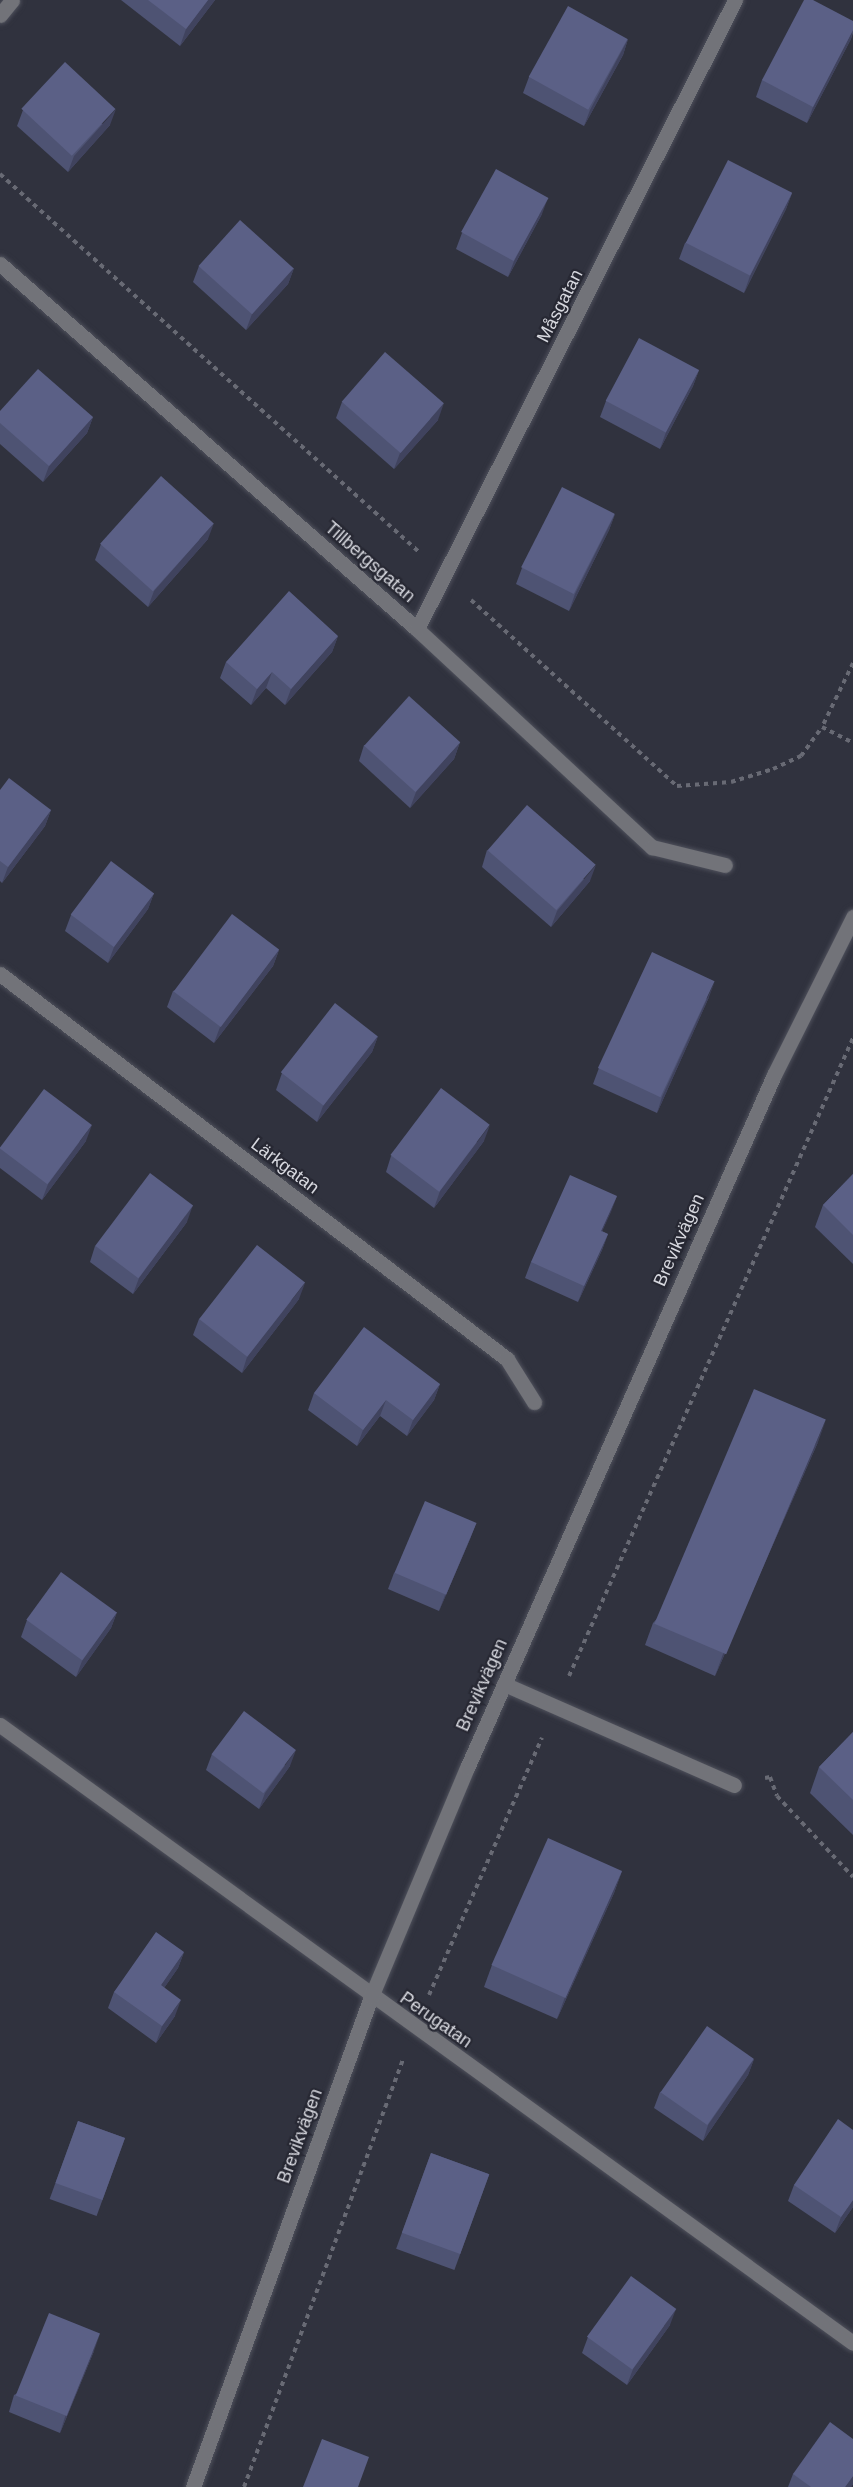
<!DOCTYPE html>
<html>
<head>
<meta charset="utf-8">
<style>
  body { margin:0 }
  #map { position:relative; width:853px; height:2487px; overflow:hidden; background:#30323e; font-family:Arial,sans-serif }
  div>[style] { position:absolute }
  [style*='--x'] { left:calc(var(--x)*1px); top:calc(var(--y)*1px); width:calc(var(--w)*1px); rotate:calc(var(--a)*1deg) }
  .path>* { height:4px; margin-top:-2px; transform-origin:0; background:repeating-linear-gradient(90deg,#686a74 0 4.5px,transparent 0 9px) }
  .roads { filter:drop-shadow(0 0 2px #4e505b) drop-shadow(0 0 2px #4e505b) }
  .minor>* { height:15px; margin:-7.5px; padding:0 7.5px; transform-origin:7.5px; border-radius:7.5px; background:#727379 }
  .wall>* { inset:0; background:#4e5373; transform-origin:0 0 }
  .shaded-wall>* { inset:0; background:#40435e }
  .building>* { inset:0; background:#5b6086; transform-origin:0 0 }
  span { translate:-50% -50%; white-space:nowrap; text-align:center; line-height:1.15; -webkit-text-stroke:4.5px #272833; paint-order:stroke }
  .street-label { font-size:18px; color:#d7d8df }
</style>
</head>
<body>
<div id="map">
  <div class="path">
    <div style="--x:0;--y:174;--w:564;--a:42.06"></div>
    <div style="--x:471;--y:600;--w:278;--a:42.1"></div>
    <div style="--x:677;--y:786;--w:54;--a:-4.2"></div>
    <div style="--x:731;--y:782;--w:44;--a:-17.2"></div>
    <div style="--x:773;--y:769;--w:31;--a:-25"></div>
    <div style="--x:801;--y:756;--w:36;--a:-54"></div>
    <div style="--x:853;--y:663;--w:71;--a:115.8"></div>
    <div style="--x:822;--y:727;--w:35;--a:27"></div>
    <div style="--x:569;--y:1676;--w:698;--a:-66"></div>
    <div style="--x:765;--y:1778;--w:5;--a:-11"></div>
    <div style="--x:770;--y:1777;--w:20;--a:70"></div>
    <div style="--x:777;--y:1796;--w:111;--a:46.8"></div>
    <div style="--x:429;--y:1995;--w:281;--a:-66.3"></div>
    <div style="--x:244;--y:2487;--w:456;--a:-69.6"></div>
  </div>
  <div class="roads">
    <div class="minor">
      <div style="--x:0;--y:15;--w:19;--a:-51"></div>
      <div style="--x:0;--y:264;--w:554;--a:41.2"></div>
      <div style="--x:417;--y:629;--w:321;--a:42.9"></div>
      <div style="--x:652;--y:847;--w:75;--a:13.9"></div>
      <div style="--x:417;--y:629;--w:705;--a:-63.18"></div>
      <div style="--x:0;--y:974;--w:637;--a:37.21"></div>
      <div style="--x:507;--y:1359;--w:51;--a:57.9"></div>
      <div style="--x:504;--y:1684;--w:251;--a:23.7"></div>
      <div style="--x:0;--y:1725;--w:1053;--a:35.92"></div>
      <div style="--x:193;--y:2487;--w:521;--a:-70.04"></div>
      <div style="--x:371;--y:1997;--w:248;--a:-67.3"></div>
      <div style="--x:467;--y:1768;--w:758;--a:-66.11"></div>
      <div style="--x:774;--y:1075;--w:177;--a:-63.4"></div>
    </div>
  </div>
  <div class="wall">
    <div style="clip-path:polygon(121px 0,215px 0,180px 46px)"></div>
    <div style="clip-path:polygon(853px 21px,853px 33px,851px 39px,807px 123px,756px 97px,762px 80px)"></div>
    <div style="clip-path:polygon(628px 39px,623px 55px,584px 126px,523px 93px,529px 77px)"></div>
    <div style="clip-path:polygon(23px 110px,110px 125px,68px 172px,17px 126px)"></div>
    <div style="clip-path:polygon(792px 193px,786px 209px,744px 293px,679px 259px,685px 243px)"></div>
    <div style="clip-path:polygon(542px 214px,508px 277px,456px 249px,462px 233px)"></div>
    <div style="clip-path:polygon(199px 266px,294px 268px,288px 284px,246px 330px,193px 282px)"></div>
    <div style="clip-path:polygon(699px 370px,693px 386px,660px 449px,600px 417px,606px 401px)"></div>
    <div style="clip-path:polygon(342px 402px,438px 420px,394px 469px,336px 418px)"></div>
    <div style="clip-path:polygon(0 411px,93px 417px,87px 433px,43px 482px,0 444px)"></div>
    <div style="clip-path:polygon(615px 514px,609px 530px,569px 611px,516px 584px,522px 568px)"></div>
    <div style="clip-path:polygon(208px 539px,148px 607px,95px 560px,101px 544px)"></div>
    <div style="clip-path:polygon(338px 636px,332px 652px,285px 705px,266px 688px,251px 705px,220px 678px,226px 662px)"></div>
    <div style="clip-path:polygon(460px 742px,454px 759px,410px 808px,359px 761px,364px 745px)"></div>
    <div style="clip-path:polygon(0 790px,51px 810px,45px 826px,2px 883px,0 881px)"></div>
    <div style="clip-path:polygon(487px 850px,590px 881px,551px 927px,482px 867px)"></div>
    <div style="clip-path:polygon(154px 893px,148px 909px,108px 963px,65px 931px,71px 915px)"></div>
    <div style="clip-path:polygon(279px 950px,273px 966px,214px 1043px,167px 1007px,173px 991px)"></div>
    <div style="clip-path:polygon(709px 997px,657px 1113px,593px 1084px,599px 1068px)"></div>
    <div style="clip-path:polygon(378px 1036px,372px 1052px,317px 1122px,276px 1090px,282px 1073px)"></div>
    <div style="clip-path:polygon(86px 1141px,42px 1200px,0 1168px,0 1147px)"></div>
    <div style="clip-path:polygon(484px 1141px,434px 1208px,386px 1172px,391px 1156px)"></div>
    <div style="clip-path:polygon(853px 1174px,853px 1264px,815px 1227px,823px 1205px)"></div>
    <div style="clip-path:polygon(617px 1196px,602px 1231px,608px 1234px,602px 1250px,578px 1302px,525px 1278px,531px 1262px)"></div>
    <div style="clip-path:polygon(187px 1222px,133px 1294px,90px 1262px,95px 1246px)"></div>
    <div style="clip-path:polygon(299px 1299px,242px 1373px,193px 1335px,199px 1319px)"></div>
    <div style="clip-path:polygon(440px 1384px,434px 1400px,407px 1436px,380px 1416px,357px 1446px,308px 1410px,314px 1393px)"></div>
    <div style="clip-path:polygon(818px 1442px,715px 1676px,645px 1645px,653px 1623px)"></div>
    <div style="clip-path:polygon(476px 1523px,470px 1539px,439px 1611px,388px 1589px,394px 1573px)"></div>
    <div style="clip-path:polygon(117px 1612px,111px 1628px,76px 1677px,21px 1637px,27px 1620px)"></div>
    <div style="clip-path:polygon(853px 1732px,853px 1835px,810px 1793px,819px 1767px)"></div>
    <div style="clip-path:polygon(212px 1754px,290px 1766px,259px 1809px,206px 1770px)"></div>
    <div style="clip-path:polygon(622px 1871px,614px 1893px,557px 2019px,484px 1987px,492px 1965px)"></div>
    <div style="clip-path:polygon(184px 1952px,178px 1968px,164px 1988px,175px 2016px,156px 2043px,108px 2008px,114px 1992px)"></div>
    <div style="clip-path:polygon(754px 2059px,748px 2075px,703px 2141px,654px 2108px,660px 2092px)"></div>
    <div style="left:78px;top:2121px;width:50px;height:83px;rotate:20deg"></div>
    <div style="clip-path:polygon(853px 2130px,853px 2207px,835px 2233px,788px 2201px,794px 2185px)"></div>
    <div style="left:431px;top:2153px;width:62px;height:102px;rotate:20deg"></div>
    <div style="clip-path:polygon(670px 2325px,627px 2385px,582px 2353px,588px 2337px)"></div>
    <div style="clip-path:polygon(94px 2351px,60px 2433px,9px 2412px,14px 2395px)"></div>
    <div style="clip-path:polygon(853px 2439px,853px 2484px,851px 2487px,788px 2487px,793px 2474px)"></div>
  </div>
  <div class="shaded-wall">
    <div style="clip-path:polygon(208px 0,215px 0,180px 46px,186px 29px)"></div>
    <div style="clip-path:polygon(853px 30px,851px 39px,807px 123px,813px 107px)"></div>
    <div style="clip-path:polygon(628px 39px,623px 55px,584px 126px,590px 110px)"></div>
    <div style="clip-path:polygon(116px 109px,110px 125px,68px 172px,74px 156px)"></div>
    <div style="clip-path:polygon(792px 193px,786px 209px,744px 293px,750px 276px)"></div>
    <div style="clip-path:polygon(548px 198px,542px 214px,508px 277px,514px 261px)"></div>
    <div style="clip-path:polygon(294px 268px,288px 284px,246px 330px,252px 314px)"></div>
    <div style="clip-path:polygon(699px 370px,693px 386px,660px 449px,666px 432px)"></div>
    <div style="clip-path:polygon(444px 403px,438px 420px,394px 469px,400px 453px)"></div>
    <div style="clip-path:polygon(93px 417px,87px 433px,43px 482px,49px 466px)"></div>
    <div style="clip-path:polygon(615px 514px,609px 530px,569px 611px,575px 594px)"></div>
    <div style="clip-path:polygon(214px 523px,208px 539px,148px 607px,154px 591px)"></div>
    <div style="clip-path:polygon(338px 636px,332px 652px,285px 705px,291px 689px)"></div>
    <div style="clip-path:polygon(272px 672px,266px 688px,251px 705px,257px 689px)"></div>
    <div style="clip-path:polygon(460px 742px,454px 759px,410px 808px,416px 792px)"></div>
    <div style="clip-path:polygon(51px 810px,45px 826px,2px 883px,8px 867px)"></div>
    <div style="clip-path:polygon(596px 865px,590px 881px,551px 927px,557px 911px)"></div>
    <div style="clip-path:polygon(154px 893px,148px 909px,108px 963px,114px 947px)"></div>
    <div style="clip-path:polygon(279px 950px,273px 966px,214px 1043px,220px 1027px)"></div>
    <div style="clip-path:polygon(715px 981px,709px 997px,657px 1113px,662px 1097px)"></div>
    <div style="clip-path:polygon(378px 1036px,372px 1052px,317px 1122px,323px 1106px)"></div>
    <div style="clip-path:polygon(92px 1125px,86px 1141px,42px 1200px,48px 1184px)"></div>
    <div style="clip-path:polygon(490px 1125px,484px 1141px,434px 1208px,440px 1191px)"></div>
    <div style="clip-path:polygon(617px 1196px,611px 1212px,595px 1247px,601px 1231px)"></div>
    <div style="clip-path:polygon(193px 1205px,187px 1222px,133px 1294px,139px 1278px)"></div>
    <div style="clip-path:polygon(608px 1234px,602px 1250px,578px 1302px,584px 1286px)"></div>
    <div style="clip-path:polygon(305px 1283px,299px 1299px,242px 1373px,247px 1357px)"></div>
    <div style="clip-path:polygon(440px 1384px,434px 1400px,407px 1436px,413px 1420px)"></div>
    <div style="clip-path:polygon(386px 1400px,380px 1416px,357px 1446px,363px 1430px)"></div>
    <div style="clip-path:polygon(826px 1420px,818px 1442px,715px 1676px,723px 1654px)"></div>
    <div style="clip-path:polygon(476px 1523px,470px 1539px,439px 1611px,445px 1595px)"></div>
    <div style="clip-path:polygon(117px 1612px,111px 1628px,76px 1677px,82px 1661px)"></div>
    <div style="clip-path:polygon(296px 1750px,290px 1766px,259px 1809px,265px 1793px)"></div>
    <div style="clip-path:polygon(622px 1871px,614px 1893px,557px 2019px,565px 1997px)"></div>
    <div style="clip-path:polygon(184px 1952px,178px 1968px,155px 2001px,161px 1985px)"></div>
    <div style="clip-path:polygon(181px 2000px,175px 2016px,156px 2043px,162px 2026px)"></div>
    <div style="clip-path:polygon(754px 2059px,748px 2075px,703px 2141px,708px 2125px)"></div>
    <div style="clip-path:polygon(853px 2200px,853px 2207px,835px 2233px,841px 2217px)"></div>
    <div style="clip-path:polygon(676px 2309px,670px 2325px,627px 2385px,633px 2369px)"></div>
    <div style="clip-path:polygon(100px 2334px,94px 2351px,60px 2433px,65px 2417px)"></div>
    <div style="clip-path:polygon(853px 2476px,853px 2484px,851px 2487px,845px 2487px)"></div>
  </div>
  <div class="building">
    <div style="clip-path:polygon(148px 0,208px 0,186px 29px)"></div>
    <div style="clip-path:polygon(804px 0,813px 0,853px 21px,853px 30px,813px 107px,762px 80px)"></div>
    <div style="left:568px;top:6px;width:68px;height:81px;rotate:29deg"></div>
    <div style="left:65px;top:62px;width:69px;height:64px;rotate:43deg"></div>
    <div style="left:728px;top:160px;width:72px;height:93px;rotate:27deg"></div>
    <div style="left:496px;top:169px;width:60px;height:72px;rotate:29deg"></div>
    <div style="left:240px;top:220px;width:72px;height:62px;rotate:42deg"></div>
    <div style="left:639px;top:338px;width:68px;height:71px;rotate:28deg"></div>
    <div style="left:385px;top:352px;width:78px;height:66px;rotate:41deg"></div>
    <div style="clip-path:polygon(38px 369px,93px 417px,49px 466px,0 423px,0 411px)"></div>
    <div style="left:161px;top:476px;width:71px;height:91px;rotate:42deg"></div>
    <div style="left:562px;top:487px;width:59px;height:90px;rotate:27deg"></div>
    <div style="clip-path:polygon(289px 591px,338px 636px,291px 689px,272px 672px,257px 689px,226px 662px)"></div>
    <div style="left:409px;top:696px;width:69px;height:67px;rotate:42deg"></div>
    <div style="clip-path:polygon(9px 778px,51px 810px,8px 867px,0 861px,0 790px)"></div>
    <div style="left:527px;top:805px;width:91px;height:60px;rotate:41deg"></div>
    <div style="left:111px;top:861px;width:54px;height:67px;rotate:37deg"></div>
    <div style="left:232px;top:914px;width:59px;height:97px;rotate:37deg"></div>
    <div style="left:652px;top:952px;width:69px;height:128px;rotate:25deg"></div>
    <div style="left:335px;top:1003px;width:54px;height:88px;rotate:38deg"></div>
    <div style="left:441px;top:1088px;width:61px;height:84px;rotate:37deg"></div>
    <div style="left:44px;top:1089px;width:60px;height:74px;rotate:37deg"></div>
    <div style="left:150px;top:1173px;width:54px;height:91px;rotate:37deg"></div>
    <div style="clip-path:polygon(853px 1174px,853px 1235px,823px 1205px)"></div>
    <div style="clip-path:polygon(570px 1175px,617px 1196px,601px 1231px,608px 1234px,584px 1286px,531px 1262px)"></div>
    <div style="left:257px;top:1245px;width:61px;height:94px;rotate:38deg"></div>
    <div style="clip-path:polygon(364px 1327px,440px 1384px,413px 1420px,386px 1400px,363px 1430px,314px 1393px)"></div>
    <div style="left:754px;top:1389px;width:78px;height:255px;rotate:23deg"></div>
    <div style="left:425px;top:1501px;width:56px;height:78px;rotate:23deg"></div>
    <div style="left:61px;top:1572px;width:69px;height:59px;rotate:36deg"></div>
    <div style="left:244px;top:1711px;width:65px;height:54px;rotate:37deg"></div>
    <div style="clip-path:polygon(853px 1732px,853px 1800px,819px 1767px)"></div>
    <div style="left:548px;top:1838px;width:81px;height:139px;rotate:24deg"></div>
    <div style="clip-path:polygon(156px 1932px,184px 1952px,161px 1985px,181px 2000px,162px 2026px,114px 1992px)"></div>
    <div style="left:707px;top:2026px;width:57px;height:81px;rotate:35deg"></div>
    <div style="clip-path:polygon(838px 2119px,853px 2130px,853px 2200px,841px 2217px,794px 2185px)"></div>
    <div style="left:78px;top:2121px;width:50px;height:66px;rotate:20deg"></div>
    <div style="left:431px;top:2153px;width:62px;height:85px;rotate:20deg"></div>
    <div style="left:631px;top:2276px;width:56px;height:75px;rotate:36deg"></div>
    <div style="left:49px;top:2313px;width:55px;height:89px;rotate:22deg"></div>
    <div style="clip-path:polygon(830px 2422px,853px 2439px,853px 2476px,845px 2487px,811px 2487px,793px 2474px)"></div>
    <div style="clip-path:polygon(322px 2439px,369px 2457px,358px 2487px,303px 2487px)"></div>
  </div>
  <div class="street-label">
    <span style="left:560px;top:306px;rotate:-63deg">Måsgatan</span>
    <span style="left:370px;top:562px;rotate:41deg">Tillbergsgatan</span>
    <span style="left:285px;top:1166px;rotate:37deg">Lärkgatan</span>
    <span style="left:679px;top:1240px;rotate:-66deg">Brevikvägen</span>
    <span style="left:482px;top:1685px;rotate:-66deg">Brevikvägen</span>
    <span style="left:436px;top:2020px;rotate:35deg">Perugatan</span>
    <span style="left:300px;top:2136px;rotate:-70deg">Brevikvägen</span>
  </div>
</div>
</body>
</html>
